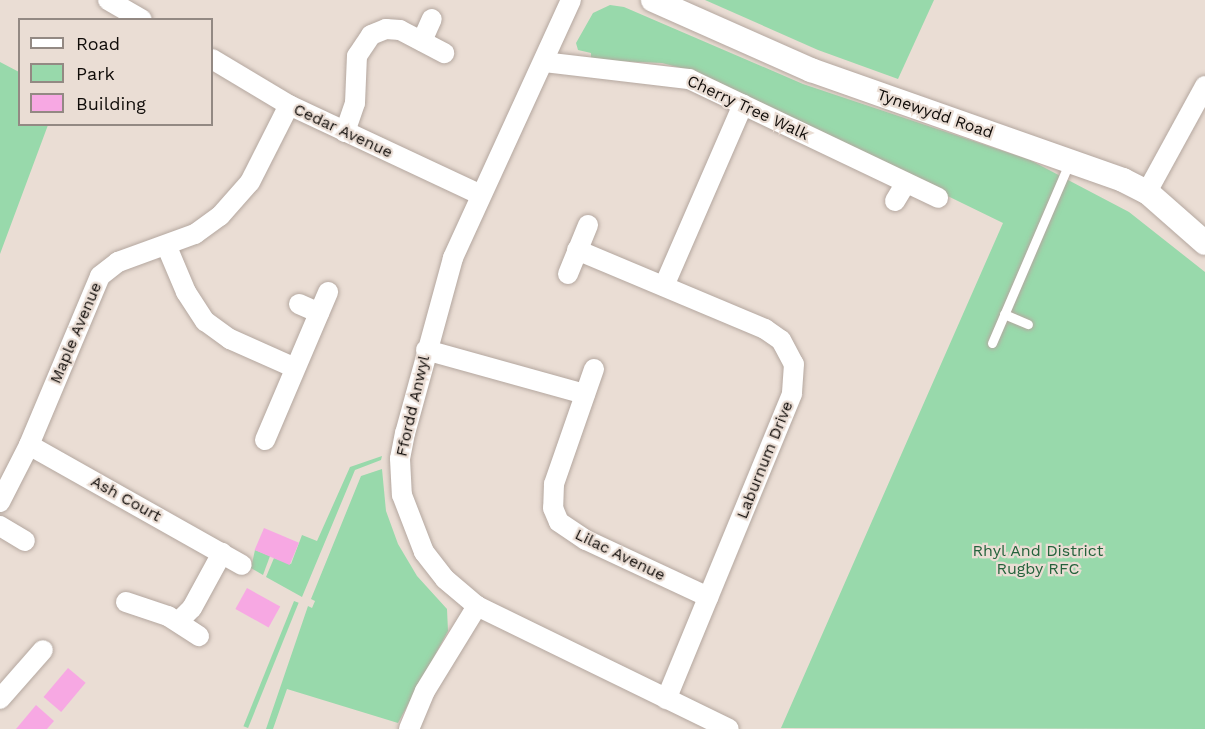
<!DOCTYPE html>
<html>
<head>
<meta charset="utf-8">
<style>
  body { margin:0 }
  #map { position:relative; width:1205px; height:729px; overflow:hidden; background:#eaddd4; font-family:"Work Sans",sans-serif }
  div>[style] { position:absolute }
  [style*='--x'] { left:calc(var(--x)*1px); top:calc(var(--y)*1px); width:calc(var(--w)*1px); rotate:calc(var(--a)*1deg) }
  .green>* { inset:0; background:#98d9ab; transform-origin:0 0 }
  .building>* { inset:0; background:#f7a8e3; transform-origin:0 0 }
  .roads { filter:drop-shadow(0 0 2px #b4a79f) drop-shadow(0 0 2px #b4a79f) }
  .service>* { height:9px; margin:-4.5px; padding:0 4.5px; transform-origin:4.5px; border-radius:4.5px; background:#fff }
  .minor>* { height:20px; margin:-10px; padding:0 10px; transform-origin:10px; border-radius:10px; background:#fff }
  .tertiary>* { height:24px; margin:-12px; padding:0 12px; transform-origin:12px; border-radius:12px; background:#fff }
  span { translate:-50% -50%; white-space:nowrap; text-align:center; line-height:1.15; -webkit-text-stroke:4.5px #eaddd4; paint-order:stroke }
  .street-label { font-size:16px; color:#100c09 }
  .park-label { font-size:16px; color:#25633c }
  .legend { position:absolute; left:18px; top:18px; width:195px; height:108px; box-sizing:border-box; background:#eaddd4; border:2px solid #938983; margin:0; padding:8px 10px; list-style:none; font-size:18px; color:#100c09 }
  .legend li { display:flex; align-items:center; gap:12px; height:30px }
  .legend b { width:30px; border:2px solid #938983 }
</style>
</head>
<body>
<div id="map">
  <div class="green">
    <div style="clip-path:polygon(705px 0,934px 0,898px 79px,818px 50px)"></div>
    <div style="clip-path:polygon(610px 5px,624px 7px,803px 84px,1030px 160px,1129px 212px,1205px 272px,1205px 729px,781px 728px,1003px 223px,689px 70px,662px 63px,591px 60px,591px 53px,578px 50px,576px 43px,593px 13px)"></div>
    <div style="clip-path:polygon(0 62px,19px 72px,20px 124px,48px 125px,0 254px)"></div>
    <div style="clip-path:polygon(382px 456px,381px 460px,355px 470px,302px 597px,266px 577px,274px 558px,291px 564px,302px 535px,317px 541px,350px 467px)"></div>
    <div style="clip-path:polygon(382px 469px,386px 511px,398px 544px,417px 576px,447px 609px,448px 631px,398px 723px,287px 689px,273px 729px,266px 729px,308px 606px,312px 608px,315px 601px,311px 599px,361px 476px)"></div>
    <div style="clip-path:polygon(255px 550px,270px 556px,263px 575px,251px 568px)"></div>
    <div style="left:294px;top:601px;width:5px;height:135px;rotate:22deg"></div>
  </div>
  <div class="building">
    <div style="left:264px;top:528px;width:38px;height:24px;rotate:23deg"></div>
    <div style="left:247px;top:588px;width:38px;height:24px;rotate:29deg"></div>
    <div style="left:68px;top:668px;width:23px;height:38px;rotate:40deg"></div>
    <div style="clip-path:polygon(36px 705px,54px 721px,47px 729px,16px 729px)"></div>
  </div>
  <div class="roads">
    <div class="service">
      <div style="--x:1004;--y:314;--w:26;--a:23"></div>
      <div style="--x:992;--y:343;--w:196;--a:-66.8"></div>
    </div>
    <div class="minor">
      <div style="--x:108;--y:0;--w:39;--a:30"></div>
      <div style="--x:571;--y:0;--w:284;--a:114.6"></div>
      <div style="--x:453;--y:258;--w:181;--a:105.3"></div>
      <div style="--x:405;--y:433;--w:26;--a:101"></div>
      <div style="--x:400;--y:459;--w:36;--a:87"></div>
      <div style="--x:402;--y:495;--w:61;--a:68.9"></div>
      <div style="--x:424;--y:552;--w:34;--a:52"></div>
      <div style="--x:445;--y:579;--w:42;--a:40.2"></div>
      <div style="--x:477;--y:606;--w:280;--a:26"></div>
      <div style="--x:422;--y:41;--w:24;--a:-66"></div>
      <div style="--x:212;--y:59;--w:90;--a:30.9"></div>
      <div style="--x:289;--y:105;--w:210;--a:25.1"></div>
      <div style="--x:544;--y:62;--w:146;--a:6.7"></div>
      <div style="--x:689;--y:79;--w:276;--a:25.5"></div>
      <div style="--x:345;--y:132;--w:31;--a:-71"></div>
      <div style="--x:355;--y:103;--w:47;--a:-87.6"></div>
      <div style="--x:357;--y:56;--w:25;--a:-56"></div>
      <div style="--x:371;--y:35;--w:16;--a:-22"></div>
      <div style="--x:386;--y:29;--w:14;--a:4"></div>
      <div style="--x:400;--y:30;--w:50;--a:27.6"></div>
      <div style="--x:1147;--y:192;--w:121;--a:-61.3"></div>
      <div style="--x:895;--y:201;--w:21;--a:-59"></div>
      <div style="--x:167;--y:247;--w:49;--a:67.1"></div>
      <div style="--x:186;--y:292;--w:35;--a:57"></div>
      <div style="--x:205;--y:321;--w:31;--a:36"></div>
      <div style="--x:230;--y:339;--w:71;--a:24"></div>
      <div style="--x:577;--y:250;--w:204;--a:22.8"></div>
      <div style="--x:765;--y:329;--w:19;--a:35"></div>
      <div style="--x:781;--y:340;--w:27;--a:62"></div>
      <div style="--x:794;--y:364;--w:30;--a:94"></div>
      <div style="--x:792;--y:394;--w:330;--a:112.4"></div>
      <div style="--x:568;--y:274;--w:53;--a:-67.8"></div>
      <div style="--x:664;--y:286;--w:198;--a:-66.5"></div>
      <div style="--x:299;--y:304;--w:22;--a:24"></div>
      <div style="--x:426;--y:350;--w:165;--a:15.5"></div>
      <div style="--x:594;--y:369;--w:122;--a:109.2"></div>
      <div style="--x:554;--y:484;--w:24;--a:92"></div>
      <div style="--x:553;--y:508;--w:15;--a:67"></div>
      <div style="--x:559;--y:522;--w:32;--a:34"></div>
      <div style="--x:586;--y:540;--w:135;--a:25"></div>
      <div style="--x:265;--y:440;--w:161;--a:-66.9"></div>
      <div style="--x:29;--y:445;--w:244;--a:29.4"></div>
      <div style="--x:0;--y:502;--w:64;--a:-63"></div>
      <div style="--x:29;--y:445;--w:183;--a:-67.2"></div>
      <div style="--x:100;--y:276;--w:23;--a:-38"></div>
      <div style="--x:118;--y:262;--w:82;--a:-20"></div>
      <div style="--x:195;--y:234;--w:31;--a:-36"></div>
      <div style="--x:220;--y:216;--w:45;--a:-48.6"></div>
      <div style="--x:250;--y:182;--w:86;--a:-63.1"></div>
      <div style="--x:0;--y:526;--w:29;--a:31"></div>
      <div style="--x:126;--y:602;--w:44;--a:18.4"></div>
      <div style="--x:168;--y:616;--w:37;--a:33"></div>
      <div style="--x:179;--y:621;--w:18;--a:-45"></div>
      <div style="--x:192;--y:608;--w:63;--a:-61.4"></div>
      <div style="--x:0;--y:699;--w:65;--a:-48.7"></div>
      <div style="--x:409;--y:729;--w:41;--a:-67.2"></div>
      <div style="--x:425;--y:691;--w:100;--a:-58.5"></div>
    </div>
    <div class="tertiary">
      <div style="--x:653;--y:0;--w:173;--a:23.9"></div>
      <div style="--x:811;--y:70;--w:331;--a:19.4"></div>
      <div style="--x:1123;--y:180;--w:27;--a:27"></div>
      <div style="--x:1147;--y:192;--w:77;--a:41.3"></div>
    </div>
  </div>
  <div class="street-label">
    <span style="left:748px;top:108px;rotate:25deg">Cherry Tree Walk</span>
    <span style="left:935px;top:114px;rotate:19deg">Tynewydd Road</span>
    <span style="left:343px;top:131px;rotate:25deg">Cedar Avenue</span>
    <span style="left:76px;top:333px;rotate:-67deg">Maple Avenue</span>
    <span style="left:413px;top:406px;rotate:-77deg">Ffordd Anwyl</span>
    <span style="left:765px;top:460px;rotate:-68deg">Laburnum Drive</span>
    <span style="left:126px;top:499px;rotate:29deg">Ash Court</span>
    <span style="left:620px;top:555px;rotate:26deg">Lilac Avenue</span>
  </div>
  <div class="park-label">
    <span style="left:1038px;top:560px">Rhyl And District<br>Rugby RFC</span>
  </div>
  <ul class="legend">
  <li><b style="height:8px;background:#fff"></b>Road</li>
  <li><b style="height:16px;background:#98d9ab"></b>Park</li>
  <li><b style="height:16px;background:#f7a8e3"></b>Building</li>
  </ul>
</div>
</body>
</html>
